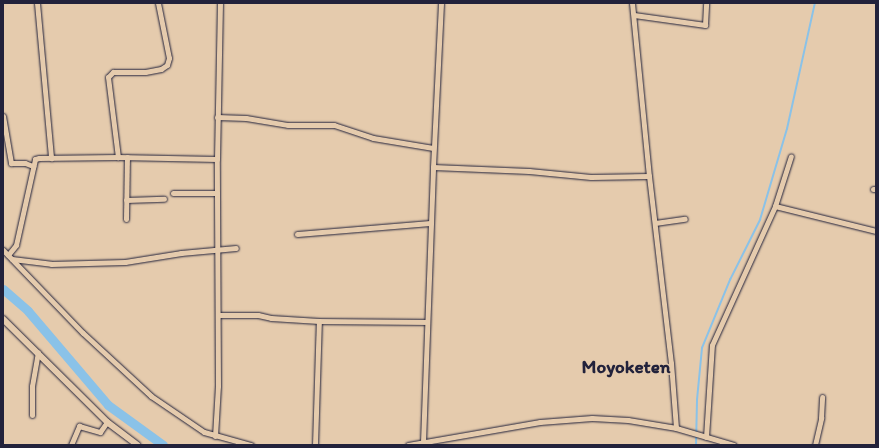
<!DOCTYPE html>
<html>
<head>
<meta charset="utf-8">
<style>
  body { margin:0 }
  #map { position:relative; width:879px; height:448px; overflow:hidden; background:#e5cbad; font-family:Itim,sans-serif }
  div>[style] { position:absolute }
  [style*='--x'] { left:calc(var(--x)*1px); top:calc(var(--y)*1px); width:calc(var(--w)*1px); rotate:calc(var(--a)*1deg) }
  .stream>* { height:1.5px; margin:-0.75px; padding:0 0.75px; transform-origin:0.75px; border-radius:0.75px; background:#8ac2e8 }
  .river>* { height:9px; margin:-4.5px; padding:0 4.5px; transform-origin:4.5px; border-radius:4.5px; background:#8ac2e8 }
  .roads { filter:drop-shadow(0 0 1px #22223b) drop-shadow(0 0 1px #22223b) }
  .minor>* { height:5px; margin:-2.5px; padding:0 2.5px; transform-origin:2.5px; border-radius:2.5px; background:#e5cbad }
  .tertiary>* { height:6px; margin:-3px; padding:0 3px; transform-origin:3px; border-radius:3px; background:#e5cbad }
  span { translate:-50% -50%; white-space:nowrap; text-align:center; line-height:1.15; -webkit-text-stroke:3px #e5cbad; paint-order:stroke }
  .quarter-label { font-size:19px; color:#22223b; font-weight:700 }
  .frame { position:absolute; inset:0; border:4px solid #22223b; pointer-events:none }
</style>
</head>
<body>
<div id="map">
  <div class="stream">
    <div style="--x:696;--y:445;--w:45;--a:-88.7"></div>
    <div style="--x:697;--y:400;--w:52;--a:-84.5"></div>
    <div style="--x:702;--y:348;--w:74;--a:-67.6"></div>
    <div style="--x:730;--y:280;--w:67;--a:-63.4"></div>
    <div style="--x:760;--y:220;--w:95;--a:-73.5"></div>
    <div style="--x:787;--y:129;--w:129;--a:-77.5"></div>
  </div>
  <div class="river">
    <div style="--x:3;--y:289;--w:33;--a:41"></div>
    <div style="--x:28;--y:311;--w:123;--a:49.6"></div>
    <div style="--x:108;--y:405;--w:68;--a:36"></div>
  </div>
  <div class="roads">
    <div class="minor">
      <div style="--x:37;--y:3;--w:156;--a:84.8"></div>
      <div style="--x:158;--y:3;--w:56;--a:78.7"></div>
      <div style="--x:169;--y:58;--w:7;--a:106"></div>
      <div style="--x:167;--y:65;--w:7;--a:146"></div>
      <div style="--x:161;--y:69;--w:16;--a:169"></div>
      <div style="--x:145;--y:72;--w:32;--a:180"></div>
      <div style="--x:113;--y:72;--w:7;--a:135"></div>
      <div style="--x:108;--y:77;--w:81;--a:82.9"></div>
      <div style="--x:118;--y:157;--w:99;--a:1.2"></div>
      <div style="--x:632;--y:3;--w:174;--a:84.4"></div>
      <div style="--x:649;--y:176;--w:188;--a:83.3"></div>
      <div style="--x:671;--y:363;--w:65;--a:85.6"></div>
      <div style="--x:634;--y:15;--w:72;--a:8"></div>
      <div style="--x:705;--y:25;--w:22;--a:-87"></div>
      <div style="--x:3;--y:116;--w:48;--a:80.3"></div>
      <div style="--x:11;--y:163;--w:14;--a:0"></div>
      <div style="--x:25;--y:163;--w:9;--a:21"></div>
      <div style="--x:217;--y:117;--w:29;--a:2"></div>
      <div style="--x:246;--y:118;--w:43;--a:9.5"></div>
      <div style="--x:288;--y:125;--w:46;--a:0"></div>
      <div style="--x:334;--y:125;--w:41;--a:18.4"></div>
      <div style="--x:373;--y:138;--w:61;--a:9.5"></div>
      <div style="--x:433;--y:167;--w:96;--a:2.4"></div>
      <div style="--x:529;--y:171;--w:62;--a:5.5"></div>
      <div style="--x:591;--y:177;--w:58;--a:-1"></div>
      <div style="--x:873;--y:189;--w:3;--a:0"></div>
      <div style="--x:173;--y:193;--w:44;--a:0"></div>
      <div style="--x:126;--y:200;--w:38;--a:-2"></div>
      <div style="--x:775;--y:206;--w:104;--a:13.9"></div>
      <div style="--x:126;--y:219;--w:62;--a:-89.1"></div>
      <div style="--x:655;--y:223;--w:30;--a:-8"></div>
      <div style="--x:297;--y:234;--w:134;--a:-4.7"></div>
      <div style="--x:3;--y:250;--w:115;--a:46.1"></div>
      <div style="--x:83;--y:333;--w:93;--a:42.8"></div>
      <div style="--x:151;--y:396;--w:64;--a:34.2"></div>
      <div style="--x:204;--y:432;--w:49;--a:15.5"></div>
      <div style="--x:8;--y:255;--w:13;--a:-51"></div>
      <div style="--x:16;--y:245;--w:88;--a:-77.5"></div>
      <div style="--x:35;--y:159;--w:4;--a:-14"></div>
      <div style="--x:39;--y:158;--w:79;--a:-0.7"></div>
      <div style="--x:12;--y:259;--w:39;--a:7"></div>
      <div style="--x:51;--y:264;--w:74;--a:-1.5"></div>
      <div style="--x:125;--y:262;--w:57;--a:-9.1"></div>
      <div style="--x:181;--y:253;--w:55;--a:-5.2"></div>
      <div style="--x:218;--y:315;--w:40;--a:0"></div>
      <div style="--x:258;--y:315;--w:13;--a:13"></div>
      <div style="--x:271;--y:318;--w:48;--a:3.6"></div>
      <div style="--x:319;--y:321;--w:108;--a:0.5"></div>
      <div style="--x:32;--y:415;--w:29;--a:-90"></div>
      <div style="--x:32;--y:386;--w:34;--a:-80"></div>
      <div style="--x:215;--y:436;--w:50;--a:-86.6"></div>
      <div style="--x:218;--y:386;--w:227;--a:-90.3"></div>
      <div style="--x:217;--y:159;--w:156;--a:-88.9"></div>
      <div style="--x:706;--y:437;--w:92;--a:-86.3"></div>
      <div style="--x:712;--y:345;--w:153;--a:-65.6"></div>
      <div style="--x:775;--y:206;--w:52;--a:-72.3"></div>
      <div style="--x:423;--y:442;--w:275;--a:-87.9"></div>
      <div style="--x:433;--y:167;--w:164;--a:-87.2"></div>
      <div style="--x:71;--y:445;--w:21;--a:-67"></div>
      <div style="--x:79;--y:426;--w:22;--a:16"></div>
      <div style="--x:100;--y:432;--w:12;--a:-55"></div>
      <div style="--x:315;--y:445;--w:124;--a:-88.2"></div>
      <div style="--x:408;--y:445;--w:134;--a:-9.9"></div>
      <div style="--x:540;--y:422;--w:52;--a:-4.4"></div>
      <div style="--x:592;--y:418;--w:36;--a:3"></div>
      <div style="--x:628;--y:420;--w:49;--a:9.5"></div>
      <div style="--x:676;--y:428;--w:60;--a:16.3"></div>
      <div style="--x:815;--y:445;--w:28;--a:-77"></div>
      <div style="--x:821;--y:418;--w:21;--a:-87"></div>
    </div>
    <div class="tertiary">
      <div style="--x:3;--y:319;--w:146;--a:44.7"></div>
      <div style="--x:107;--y:422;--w:38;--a:37"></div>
    </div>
  </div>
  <div class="quarter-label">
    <span style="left:626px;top:367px">Moyoketen</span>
  </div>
  <div class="frame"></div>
</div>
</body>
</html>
